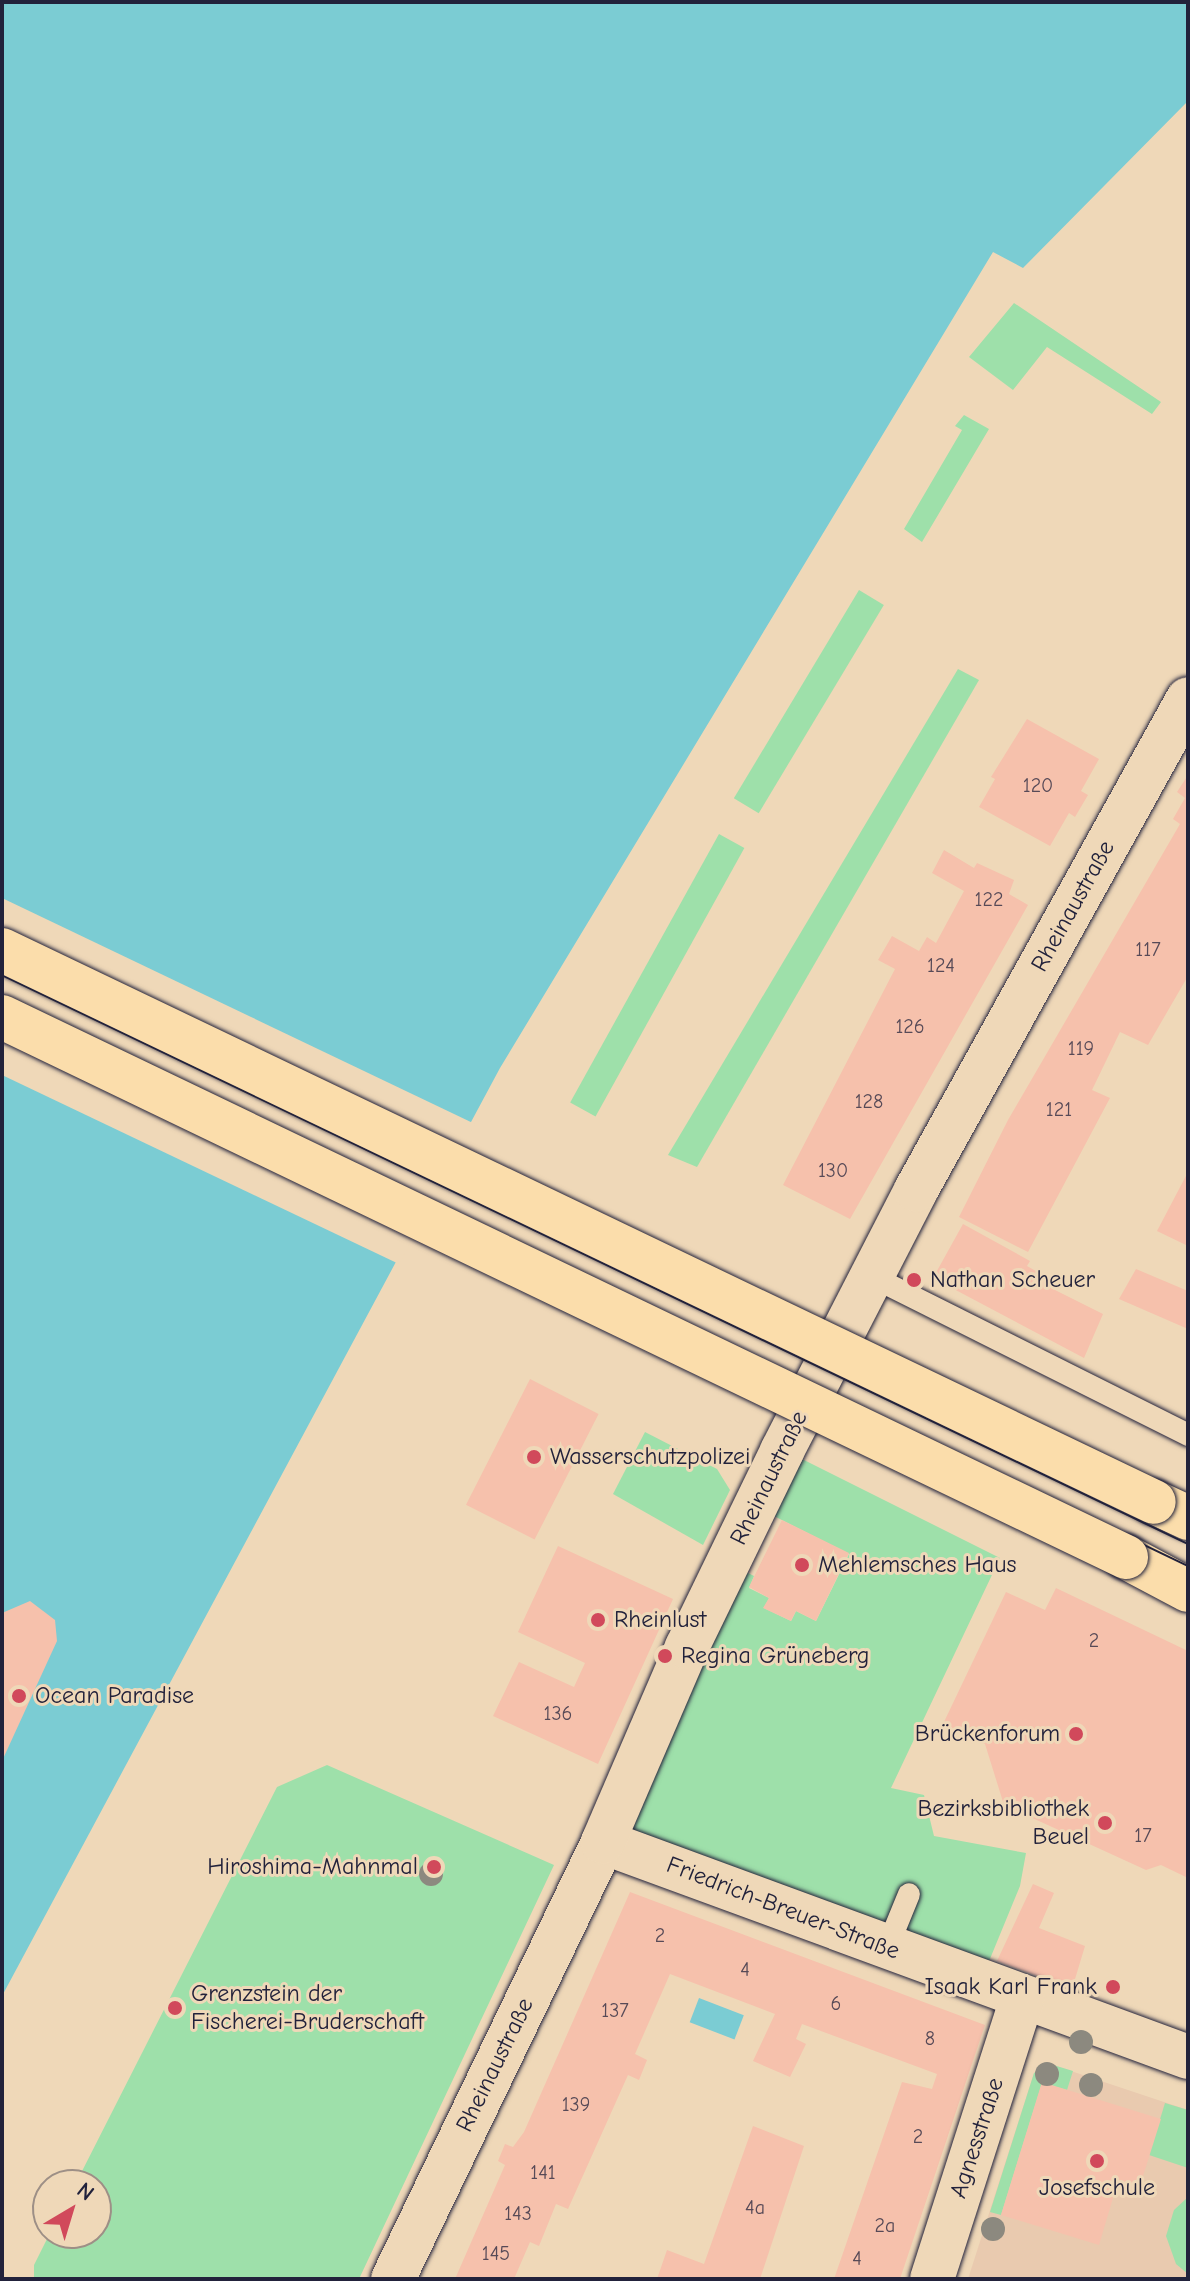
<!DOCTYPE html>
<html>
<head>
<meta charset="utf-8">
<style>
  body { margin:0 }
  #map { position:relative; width:1190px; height:2281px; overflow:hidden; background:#efd8b8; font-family:"Comic Neue",sans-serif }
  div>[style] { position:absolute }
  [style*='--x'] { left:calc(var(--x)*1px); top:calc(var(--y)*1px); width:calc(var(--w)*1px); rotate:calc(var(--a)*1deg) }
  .built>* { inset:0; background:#e9caaf }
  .green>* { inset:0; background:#9ee0aa; transform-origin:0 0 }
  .water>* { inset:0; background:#7bccd3; transform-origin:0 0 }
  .pier>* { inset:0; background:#efd8b8 }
  .building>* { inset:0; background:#f6c1ac; transform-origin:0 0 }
  .roads { filter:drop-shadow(0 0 2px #22223b) drop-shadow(0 0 2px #22223b) }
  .service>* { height:22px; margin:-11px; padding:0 11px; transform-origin:11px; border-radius:11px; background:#efd8b8 }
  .minor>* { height:44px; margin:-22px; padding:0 22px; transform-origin:22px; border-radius:22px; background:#efd8b8 }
  .primary>* { height:44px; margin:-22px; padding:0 22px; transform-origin:22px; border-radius:22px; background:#fbddab }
  .tram>* { height:2px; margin:-1px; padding:0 1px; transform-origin:1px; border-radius:1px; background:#22223b }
  .bridges { filter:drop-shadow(0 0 2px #22223b) drop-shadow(0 0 2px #22223b) }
  .primary-bridge>* { height:44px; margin:-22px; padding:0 22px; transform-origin:22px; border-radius:22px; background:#fbddab }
  .trees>* { width:24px; height:24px; margin:-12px; border-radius:50%; background:#8c897f }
  .dots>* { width:22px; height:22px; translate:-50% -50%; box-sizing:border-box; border:4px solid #efd8b8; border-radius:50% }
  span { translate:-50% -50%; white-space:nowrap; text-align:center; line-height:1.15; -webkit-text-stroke:6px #efd8b8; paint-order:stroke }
  .number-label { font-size:20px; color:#574a57 }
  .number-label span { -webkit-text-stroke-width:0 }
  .street-label { font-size:24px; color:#22223b }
  .poi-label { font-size:24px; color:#22223b }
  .left { translate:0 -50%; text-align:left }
  .right { translate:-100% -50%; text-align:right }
  .frame { position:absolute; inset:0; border:4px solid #22223b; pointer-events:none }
  .north { position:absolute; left:32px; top:2169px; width:80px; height:80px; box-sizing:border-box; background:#efd8b8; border:2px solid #9d8f86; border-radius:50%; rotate:38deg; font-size:22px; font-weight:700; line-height:32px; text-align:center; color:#22223b }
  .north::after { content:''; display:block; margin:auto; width:28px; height:36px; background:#d1495b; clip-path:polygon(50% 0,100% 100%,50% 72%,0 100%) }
</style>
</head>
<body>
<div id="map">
  <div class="built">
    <div style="clip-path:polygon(1050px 2064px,1188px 2110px,1188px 2279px,968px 2279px,1034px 2073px)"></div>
  </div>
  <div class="green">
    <div style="clip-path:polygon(1014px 303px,1161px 402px,1152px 414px,1047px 347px,1013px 390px,969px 357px)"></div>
    <div style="clip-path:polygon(964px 415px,989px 429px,922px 542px,904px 529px,962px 430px,955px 426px)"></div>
    <div style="left:859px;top:590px;width:29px;height:243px;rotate:31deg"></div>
    <div style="clip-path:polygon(958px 669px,979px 680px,697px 1167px,668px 1155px)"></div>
    <div style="left:719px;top:834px;width:29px;height:307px;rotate:29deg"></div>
    <div style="clip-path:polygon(645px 1432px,717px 1469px,730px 1490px,703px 1545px,613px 1494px)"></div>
    <div style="clip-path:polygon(800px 1458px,1000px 1558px,891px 1788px,924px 1795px,934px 1836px,1026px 1853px,1020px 1886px,985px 1971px,603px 1842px,740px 1569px,754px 1576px,749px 1588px,769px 1598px,764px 1608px,791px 1621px,796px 1611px,816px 1621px,849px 1554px,768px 1513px)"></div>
    <div style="clip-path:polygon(327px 1765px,554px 1865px,359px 2279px,34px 2279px,34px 2265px,50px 2233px,96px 2233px,96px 2185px,75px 2185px,277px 1787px)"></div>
    <div style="clip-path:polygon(1050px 2064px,1073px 2071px,1067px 2090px,1042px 2083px,1001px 2215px,990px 2212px,1034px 2073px)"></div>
    <div style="clip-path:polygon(1165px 2103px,1188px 2110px,1188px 2168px,1149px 2155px)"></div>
    <div style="clip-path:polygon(1188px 2197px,1188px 2274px,1176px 2264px,1166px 2236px,1174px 2210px)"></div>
  </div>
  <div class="water">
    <div style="clip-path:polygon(2px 2px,1188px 2px,1188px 101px,1023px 268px,993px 252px,500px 1068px,2px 1996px)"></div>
    <div style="left:699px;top:1998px;width:48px;height:26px;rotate:21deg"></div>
  </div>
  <div class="pier">
    <div style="clip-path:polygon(2px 898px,475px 1124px,399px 1264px,2px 1075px)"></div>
  </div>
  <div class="building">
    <div style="clip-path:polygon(1027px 719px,1099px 759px,1081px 791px,1088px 795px,1075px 817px,1069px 813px,1050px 846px,979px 807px,995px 779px,991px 777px)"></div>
    <div style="clip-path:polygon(1188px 775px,1188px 976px,1148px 1045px,1120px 1032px,1092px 1090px,1110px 1098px,1028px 1252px,959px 1217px,1008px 1120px,1180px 824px,1173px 819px,1185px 798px,1177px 792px)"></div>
    <div style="clip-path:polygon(944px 850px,974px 868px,977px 863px,1014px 880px,1009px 894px,1028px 905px,850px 1219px,783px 1185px,895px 969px,878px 960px,892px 936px,919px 951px,927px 937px,936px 943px,964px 891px,932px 873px)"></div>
    <div style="clip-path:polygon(1188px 1172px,1188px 1246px,1157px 1231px)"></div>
    <div style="clip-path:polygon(963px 1224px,1030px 1261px,1027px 1266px,1048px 1278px,1045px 1285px,1103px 1314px,1084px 1358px,933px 1278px)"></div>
    <div style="clip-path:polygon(1136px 1269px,1188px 1291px,1188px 1329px,1119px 1299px)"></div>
    <div style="left:530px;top:1379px;width:77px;height:141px;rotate:27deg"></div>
    <div style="clip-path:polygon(782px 1520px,849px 1553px,816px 1621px,796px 1611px,791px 1621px,763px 1608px,769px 1598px,749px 1587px)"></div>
    <div style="clip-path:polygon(558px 1546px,673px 1599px,598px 1764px,493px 1716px,519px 1662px,574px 1687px,585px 1663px,518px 1632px)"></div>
    <div style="clip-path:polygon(1056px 1588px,1188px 1651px,1188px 1878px,1161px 1865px,1146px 1870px,1004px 1805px,985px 1744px,943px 1724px,1006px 1592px,1045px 1610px)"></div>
    <div style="clip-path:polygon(30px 1601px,55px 1620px,57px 1641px,2px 1761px,2px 1613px)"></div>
    <div style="clip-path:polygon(1033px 1884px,1054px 1893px,1039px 1928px,1085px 1946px,1072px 1989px,997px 1961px)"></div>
    <div style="clip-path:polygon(630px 1892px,985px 2025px,900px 2279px,834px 2279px,902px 2082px,932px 2089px,937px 2074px,802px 2024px,796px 2039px,806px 2044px,790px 2077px,753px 2061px,775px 2014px,670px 1974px,635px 2054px,647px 2060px,639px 2080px,628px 2075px,568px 2209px,556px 2204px,539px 2246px,530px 2242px,514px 2279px,455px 2279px,505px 2165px,498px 2161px,505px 2144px,513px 2147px,524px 2132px)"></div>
    <div style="clip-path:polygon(1042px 2082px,1161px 2119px,1137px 2195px,1116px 2188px,1099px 2245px,1001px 2215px)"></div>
    <div style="clip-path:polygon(753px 2126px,804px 2146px,760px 2279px,657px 2279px,667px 2250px,704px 2264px)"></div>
  </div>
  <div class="roads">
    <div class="service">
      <div style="--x:871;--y:1276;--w:355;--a:26.6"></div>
      <div style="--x:887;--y:1948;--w:58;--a:-67.8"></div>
    </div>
    <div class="minor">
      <div style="--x:603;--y:1842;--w:623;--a:20.18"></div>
      <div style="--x:393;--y:2279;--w:485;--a:-64.3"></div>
      <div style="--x:603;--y:1842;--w:212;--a:-66.7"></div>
      <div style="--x:687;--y:1647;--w:218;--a:-64.1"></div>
      <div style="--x:782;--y:1451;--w:293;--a:-62.8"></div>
      <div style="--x:916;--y:1190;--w:561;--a:-61.01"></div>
      <div style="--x:932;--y:2279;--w:295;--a:-72.2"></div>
    </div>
    <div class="primary">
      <div style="--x:1154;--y:1502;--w:38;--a:25"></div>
      <div style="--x:1126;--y:1557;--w:70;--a:28"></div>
    </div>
  </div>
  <div class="tram">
    <div style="--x:2;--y:975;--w:1315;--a:25.63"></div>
    <div style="--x:2;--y:997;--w:1315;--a:25.63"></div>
  </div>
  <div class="bridges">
    <div class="primary-bridge">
      <div style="--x:2;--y:950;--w:1277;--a:25.6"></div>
      <div style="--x:2;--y:1017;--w:1247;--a:25.66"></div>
    </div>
  </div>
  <div class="trees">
    <div style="left:431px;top:1874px"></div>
    <div style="left:1081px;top:2042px"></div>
    <div style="left:1047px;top:2074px"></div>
    <div style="left:1091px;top:2085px"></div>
    <div style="left:993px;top:2229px"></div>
  </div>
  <div class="dots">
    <div style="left:914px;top:1280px;background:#d1495b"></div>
    <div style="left:534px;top:1457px;background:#d1495b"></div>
    <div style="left:802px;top:1565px;background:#d1495b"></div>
    <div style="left:598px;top:1620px;background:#d1495b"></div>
    <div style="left:665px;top:1656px;background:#d1495b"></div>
    <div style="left:19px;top:1696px;background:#d1495b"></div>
    <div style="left:1076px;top:1734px;background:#d1495b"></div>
    <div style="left:1105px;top:1823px;background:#d1495b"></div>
    <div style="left:434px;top:1867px;background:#d1495b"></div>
    <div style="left:1113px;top:1987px;background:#d1495b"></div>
    <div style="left:175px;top:2008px;background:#d1495b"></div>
    <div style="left:1097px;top:2161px;background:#d1495b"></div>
  </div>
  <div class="number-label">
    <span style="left:1038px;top:785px">120</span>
    <span style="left:989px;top:899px">122</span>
    <span style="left:1148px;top:949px">117</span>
    <span style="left:941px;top:965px">124</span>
    <span style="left:910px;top:1026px">126</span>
    <span style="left:1081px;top:1048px">119</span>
    <span style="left:869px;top:1101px">128</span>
    <span style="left:1059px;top:1109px">121</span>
    <span style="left:833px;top:1170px">130</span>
    <span style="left:1094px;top:1640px">2</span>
    <span style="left:558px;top:1713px">136</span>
    <span style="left:1143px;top:1835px">17</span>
    <span style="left:660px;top:1935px">2</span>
    <span style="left:745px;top:1969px">4</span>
    <span style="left:836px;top:2003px">6</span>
    <span style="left:615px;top:2010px">137</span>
    <span style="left:930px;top:2038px">8</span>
    <span style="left:576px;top:2104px">139</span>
    <span style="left:918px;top:2136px">2</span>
    <span style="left:543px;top:2172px">141</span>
    <span style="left:755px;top:2207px">4a</span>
    <span style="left:518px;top:2213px">143</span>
    <span style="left:885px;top:2225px">2a</span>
    <span style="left:496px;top:2253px">145</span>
    <span style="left:857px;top:2258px">4</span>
  </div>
  <div class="street-label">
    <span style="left:1073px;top:906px;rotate:-61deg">Rheinaustraße</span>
    <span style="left:769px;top:1478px;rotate:-64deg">Rheinaustraße</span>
    <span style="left:783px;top:1908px;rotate:21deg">Friedrich-Breuer-Straße</span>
    <span style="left:495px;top:2065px;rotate:-64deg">Rheinaustraße</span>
    <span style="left:977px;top:2138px;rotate:-72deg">Agnesstraße</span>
  </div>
  <div class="poi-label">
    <span class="left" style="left:930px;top:1280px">Nathan Scheuer</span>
    <span class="left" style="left:550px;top:1457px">Wasserschutzpolizei</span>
    <span class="left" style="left:818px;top:1565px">Mehlemsches Haus</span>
    <span class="left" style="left:614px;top:1620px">Rheinlust</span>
    <span class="left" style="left:681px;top:1656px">Regina Grüneberg</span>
    <span class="left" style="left:35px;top:1696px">Ocean Paradise</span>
    <span class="right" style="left:1060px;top:1734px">Brückenforum</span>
    <span class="right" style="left:1089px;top:1823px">Bezirksbibliothek<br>Beuel</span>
    <span class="right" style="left:418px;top:1867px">Hiroshima-Mahnmal</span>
    <span class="right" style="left:1097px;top:1987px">Isaak Karl Frank</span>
    <span class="left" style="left:191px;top:2008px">Grenzstein der<br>Fischerei-Bruderschaft</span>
    <span style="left:1097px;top:2188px">Josefschule</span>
  </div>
  <div class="frame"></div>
  <div class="north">N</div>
</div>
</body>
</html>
